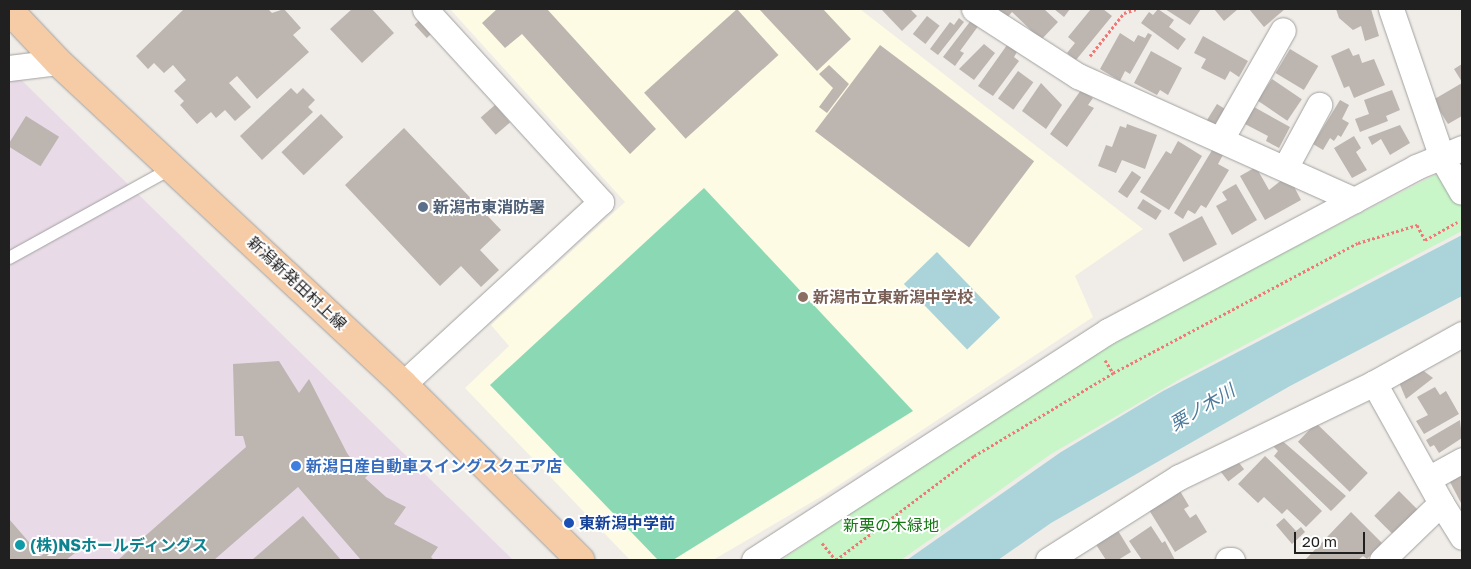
<!DOCTYPE html>
<html>
<head>
<meta charset="utf-8">
<style>
  body { margin:0 }
  #map { position:relative; width:1471px; height:569px; overflow:hidden; background:#f0ece7; font-family:"Golos Text","Noto Sans JP",sans-serif }
  div>[style] { position:absolute }
  [style*='--x'] { left:calc(var(--x)*1px); top:calc(var(--y)*1px); width:calc(var(--w)*1px); rotate:calc(var(--a)*1deg) }
  .industrial>* { inset:0; background:#e8dae7 }
  .education>* { inset:0; background:#fdfbe3 }
  .park>* { inset:0; background:#c8f6c8 }
  .pitch>* { inset:0; background:#8bd9b4 }
  .water>* { inset:0; background:#abd4da; transform-origin:0 0 }
  .building>* { inset:0; background:#bdb5b0; transform-origin:0 0 }
  .path>* { height:3px; margin-top:-1.5px; transform-origin:0; background:repeating-linear-gradient(90deg,#f07977 0 2.5px,transparent 0 5px) }
  .roads { filter:drop-shadow(0 0 1px #a1a1a1) drop-shadow(0 0 1px #a1a1a1) }
  .service>* { height:12px; margin:-6px; padding:0 6px; transform-origin:6px; border-radius:6px; background:#fff }
  .minor>* { height:25px; margin:-12.5px; padding:0 12.5px; transform-origin:12.5px; border-radius:12.5px; background:#fff }
  .primary>* { height:28px; margin:-14px; padding:0 14px; transform-origin:14px; border-radius:14px; background:#f6cca6 }
  .dots>* { width:14px; height:14px; translate:-50% -50%; box-sizing:border-box; border:2px solid #fff; border-radius:50% }
  span { translate:-50% -50%; white-space:nowrap; text-align:center; line-height:1.15; -webkit-text-stroke:4px #fff; paint-order:stroke }
  .service-label { font-size:16px; color:#4e5e75; font-weight:700 }
  .left { translate:0 -50%; text-align:left }
  .street-label { font-size:16px; color:#202020 }
  .education-label { font-size:16px; color:#785e54; font-weight:700 }
  .shop-label { font-size:16px; color:#366cbe; font-weight:700 }
  .transit-label { font-size:16px; color:#164399; font-weight:700 }
  .park-label { font-size:16px; color:#147814 }
  .culture-label { font-size:16px; color:#0d838f; font-weight:700 }
  .water-label { font-size:18px; color:#4c7a9b; font-style:italic }
  .frame { position:absolute; inset:0; border:10px solid #202020; pointer-events:none }
  .scale { position:absolute; left:1294px; top:532px; width:71px; height:22px; box-sizing:border-box; border:2px solid #202020; border-top:0; padding-left:6px; font-size:15px; line-height:18px; white-space:nowrap; color:#202020; -webkit-text-stroke:4px #fff; paint-order:stroke }
</style>
</head>
<body>
<div id="map">
  <div class="industrial">
    <div style="clip-path:polygon(9px 68px,227px 281px,513px 560px,9px 560px)"></div>
  </div>
  <div class="education">
    <div style="clip-path:polygon(450px 9px,860px 9px,1143px 229px,1075px 276px,1093px 317px,824px 495px,713px 560px,630px 560px,465px 388px,509px 346px,491px 325px,625px 202px)"></div>
  </div>
  <div class="park">
    <div style="clip-path:polygon(1462px 161px,1462px 231px,1182px 378px,1051px 454px,901px 560px,782px 560px,966px 432px,1102px 346px)"></div>
  </div>
  <div class="pitch">
    <div style="clip-path:polygon(704px 188px,913px 411px,673px 560px,658px 560px,490px 385px)"></div>
  </div>
  <div class="water">
    <div style="clip-path:polygon(1462px 235px,1462px 296px,1290px 386px,1051px 523px,998px 560px,907px 560px,1061px 452px,1163px 391px)"></div>
    <div style="left:937px;top:252px;width:91px;height:46px;rotate:46deg"></div>
  </div>
  <div class="building">
    <div style="clip-path:polygon(184px 9px,268px 9px,272px 13px,284px 9px,301px 28px,293px 35px,309px 52px,257px 99px,237px 76px,229px 83px,251px 107px,235px 121px,225px 110px,216px 118px,211px 112px,197px 124px,180px 105px,184px 101px,174px 91px,186px 80px,173px 65px,164px 73px,154px 63px,148px 69px,136px 56px)"></div>
    <div style="clip-path:polygon(352px 9px,372px 9px,394px 33px,362px 63px,330px 29px)"></div>
    <div style="clip-path:polygon(497px 9px,547px 9px,656px 129px,630px 154px,522px 34px,505px 48px,482px 23px)"></div>
    <div style="left:737px;top:9px;width:62px;height:125px;rotate:48deg"></div>
    <div style="clip-path:polygon(759px 9px,823px 9px,851px 39px,817px 71px)"></div>
    <div style="clip-path:polygon(881px 9px,910px 9px,917px 16px,902px 31px)"></div>
    <div style="clip-path:polygon(1001px 9px,1044px 9px,1058px 22px,1041px 40px,1012px 12px,1006px 19px,998px 12px)"></div>
    <div style="clip-path:polygon(1054px 9px,1070px 9px,1064px 17px)"></div>
    <div style="clip-path:polygon(1091px 9px,1103px 9px,1112px 16px,1076px 60px,1067px 53px,1075px 43px,1068px 37px)"></div>
    <div style="clip-path:polygon(1158px 9px,1174px 20px,1169px 27px,1186px 39px,1178px 50px,1141px 23px,1149px 12px,1153px 15px)"></div>
    <div style="clip-path:polygon(1165px 9px,1201px 9px,1190px 25px)"></div>
    <div style="clip-path:polygon(1214px 9px,1238px 9px,1224px 21px)"></div>
    <div style="clip-path:polygon(1249px 9px,1285px 9px,1264px 27px)"></div>
    <div style="clip-path:polygon(1336px 9px,1371px 9px,1379px 36px,1365px 41px,1361px 26px,1353px 30px,1339px 18px)"></div>
    <div style="left:424px;top:16px;width:18px;height:13px;rotate:47deg"></div>
    <div style="left:927px;top:16px;width:16px;height:23px;rotate:38deg"></div>
    <div style="clip-path:polygon(959px 18px,964px 22px,938px 55px,930px 49px,950px 22px,954px 25px)"></div>
    <div style="clip-path:polygon(972px 19px,979px 25px,960px 51px,964px 53px,955px 66px,943px 57px)"></div>
    <div style="clip-path:polygon(1120px 33px,1134px 42px,1138px 35px,1145px 38px,1148px 33px,1152px 35px,1130px 74px,1125px 71px,1120px 81px,1100px 69px)"></div>
    <div style="clip-path:polygon(1203px 36px,1248px 61px,1239px 77px,1230px 71px,1225px 80px,1201px 68px,1206px 59px,1194px 53px)"></div>
    <div style="clip-path:polygon(984px 44px,995px 53px,974px 80px,959px 69px)"></div>
    <div style="left:880px;top:45px;width:193px;height:108px;rotate:37deg"></div>
    <div style="clip-path:polygon(1007px 45px,1017px 52px,1014px 57px,1019px 61px,993px 96px,978px 86px)"></div>
    <div style="clip-path:polygon(1349px 48px,1353px 56px,1359px 54px,1362px 63px,1374px 59px,1385px 85px,1354px 98px,1349px 86px,1344px 88px,1331px 56px)"></div>
    <div style="left:1290px;top:49px;width:33px;height:28px;rotate:31deg"></div>
    <div style="clip-path:polygon(1151px 51px,1182px 68px,1168px 95px,1160px 90px,1157px 95px,1134px 83px)"></div>
    <div style="clip-path:polygon(1462px 64px,1462px 82px,1454px 69px)"></div>
    <div style="clip-path:polygon(829px 65px,849px 84px,827px 113px,819px 107px,833px 88px,819px 74px)"></div>
    <div style="left:1018px;top:71px;width:19px;height:34px;rotate:36deg"></div>
    <div style="left:1272px;top:79px;width:36px;height:26px;rotate:34deg"></div>
    <div style="clip-path:polygon(1041px 83px,1062px 105px,1046px 129px,1022px 111px)"></div>
    <div style="clip-path:polygon(1462px 83px,1462px 116px,1448px 124px,1433px 100px)"></div>
    <div style="clip-path:polygon(291px 88px,297px 94px,303px 88px,315px 100px,308px 107px,313px 112px,262px 160px,240px 136px)"></div>
    <div style="clip-path:polygon(1081px 90px,1093px 98px,1088px 105px,1094px 108px,1067px 147px,1050px 134px)"></div>
    <div style="clip-path:polygon(1392px 90px,1400px 110px,1386px 116px,1388px 121px,1360px 132px,1355px 119px,1369px 114px,1364px 100px)"></div>
    <div style="clip-path:polygon(1340px 100px,1349px 105px,1342px 119px,1349px 123px,1341px 137px,1338px 135px,1334px 141px,1330px 138px,1323px 150px,1313px 144px)"></div>
    <div style="left:1217px;top:104px;width:9px;height:20px;rotate:32deg"></div>
    <div style="left:495px;top:105px;width:23px;height:19px;rotate:49deg"></div>
    <div style="clip-path:polygon(1254px 107px,1290px 127px,1279px 148px,1266px 141px,1268px 136px,1245px 124px)"></div>
    <div style="left:321px;top:114px;width:32px;height:55px;rotate:46deg"></div>
    <div style="left:26px;top:116px;width:39px;height:35px;rotate:32deg"></div>
    <div style="clip-path:polygon(1127px 124px,1157px 135px,1145px 169px,1122px 160px,1116px 173px,1098px 166px,1106px 145px,1112px 147px,1120px 126px,1126px 128px)"></div>
    <div style="clip-path:polygon(1400px 125px,1410px 143px,1390px 155px,1381px 139px,1372px 145px,1368px 137px)"></div>
    <div style="clip-path:polygon(404px 128px,501px 230px,480px 250px,499px 270px,481px 287px,461px 266px,440px 286px,345px 185px)"></div>
    <div style="clip-path:polygon(1354px 136px,1361px 148px,1356px 152px,1367px 170px,1352px 178px,1334px 148px)"></div>
    <div style="clip-path:polygon(1178px 141px,1202px 156px,1169px 210px,1140px 192px,1166px 151px,1171px 154px)"></div>
    <div style="clip-path:polygon(1214px 147px,1224px 153px,1218px 164px,1229px 170px,1206px 208px,1201px 205px,1195px 214px,1188px 210px,1183px 219px,1174px 213px)"></div>
    <div style="clip-path:polygon(1256px 167px,1269px 190px,1288px 175px,1301px 200px,1265px 220px,1240px 176px)"></div>
    <div style="left:1132px;top:171px;width:11px;height:25px;rotate:34deg"></div>
    <div style="clip-path:polygon(1236px 184px,1257px 220px,1232px 235px,1216px 206px,1227px 200px,1222px 192px)"></div>
    <div style="left:1143px;top:199px;width:22px;height:11px;rotate:32deg"></div>
    <div style="left:1202px;top:216px;width:32px;height:38px;rotate:62deg"></div>
    <div style="clip-path:polygon(279px 361px,299px 393px,309px 379px,347px 453px,357px 467px,364px 458px,373px 470px,365px 478px,386px 497px,406px 507px,394px 524px,438px 547px,431px 557px,434px 560px,361px 560px,298px 487px,214px 560px,118px 560px,246px 447px,243px 436px,235px 436px,233px 364px)"></div>
    <div style="clip-path:polygon(1416px 365px,1433px 378px,1406px 399px,1398px 380px)"></div>
    <div style="clip-path:polygon(1435px 387px,1440px 395px,1446px 391px,1459px 414px,1424px 434px,1416px 421px,1428px 415px,1417px 397px)"></div>
    <div style="clip-path:polygon(1460px 420px,1462px 438px,1439px 453px,1434px 445px,1430px 447px,1426px 440px)"></div>
    <div style="left:1316px;top:423px;width:72px;height:26px;rotate:44deg"></div>
    <div style="clip-path:polygon(1279px 438px,1346px 496px,1331px 511px,1274px 456px,1278px 451px,1272px 445px)"></div>
    <div style="left:1233px;top:455px;width:18px;height:20px;rotate:52deg"></div>
    <div style="clip-path:polygon(1265px 456px,1322px 511px,1306px 527px,1287px 509px,1282px 514px,1264px 497px,1258px 503px,1238px 484px)"></div>
    <div style="clip-path:polygon(1462px 475px,1462px 505px,1450px 482px)"></div>
    <div style="clip-path:polygon(1180px 491px,1189px 506px,1184px 509px,1190px 518px,1196px 514px,1207px 532px,1175px 552px,1149px 510px)"></div>
    <div style="left:1399px;top:491px;width:28px;height:35px;rotate:45deg"></div>
    <div style="clip-path:polygon(1351px 512px,1382px 543px,1367px 559px,1363px 556px,1358px 560px,1305px 560px)"></div>
    <div style="clip-path:polygon(303px 516px,341px 560px,252px 560px)"></div>
    <div style="clip-path:polygon(1284px 518px,1296px 531px,1301px 527px,1305px 532px,1292px 544px,1276px 525px)"></div>
    <div style="clip-path:polygon(9px 519px,41px 556px,62px 538px,75px 553px,66px 560px,9px 560px)"></div>
    <div style="clip-path:polygon(1151px 526px,1162px 543px,1165px 541px,1175px 560px,1142px 560px,1129px 541px)"></div>
    <div style="clip-path:polygon(1117px 529px,1131px 552px,1118px 560px,1106px 560px,1095px 543px)"></div>
  </div>
  <div class="path">
    <div style="--x:1090;--y:56;--w:55;--a:-51.7"></div>
    <div style="--x:1124;--y:13;--w:13;--a:-18"></div>
    <div style="--x:1105;--y:360;--w:15;--a:58"></div>
    <div style="--x:822;--y:543;--w:22;--a:51"></div>
    <div style="--x:836;--y:560;--w:173;--a:-37"></div>
    <div style="--x:974;--y:456;--w:162;--a:-30.8"></div>
    <div style="--x:1113;--y:373;--w:277;--a:-28"></div>
    <div style="--x:1358;--y:243;--w:62;--a:-17"></div>
    <div style="--x:1417;--y:225;--w:17;--a:62"></div>
    <div style="--x:1425;--y:240;--w:37;--a:-29"></div>
  </div>
  <div class="roads">
    <div class="service">
      <div style="--x:9;--y:258;--w:188;--a:-28.9"></div>
    </div>
    <div class="minor">
      <div style="--x:974;--y:9;--w:124;--a:32.8"></div>
      <div style="--x:1078;--y:76;--w:303;--a:24.2"></div>
      <div style="--x:1391;--y:9;--w:157;--a:71.1"></div>
      <div style="--x:1442;--y:158;--w:39;--a:60"></div>
      <div style="--x:9;--y:68;--w:49;--a:-7"></div>
      <div style="--x:1221;--y:139;--w:125;--a:-60.4"></div>
      <div style="--x:1285;--y:168;--w:72;--a:-61.6"></div>
      <div style="--x:1374;--y:383;--w:137;--a:60.8"></div>
      <div style="--x:403;--y:384;--w:269;--a:-42.6"></div>
      <div style="--x:601;--y:202;--w:261;--a:-132.4"></div>
      <div style="--x:1428;--y:479;--w:39;--a:-29"></div>
      <div style="--x:754;--y:560;--w:422;--a:-32.9"></div>
      <div style="--x:1108;--y:331;--w:349;--a:-28"></div>
      <div style="--x:1416;--y:167;--w:50;--a:-22.4"></div>
      <div style="--x:1048;--y:560;--w:155;--a:-32.4"></div>
      <div style="--x:1179;--y:477;--w:216;--a:-25.7"></div>
      <div style="--x:1374;--y:383;--w:101;--a:-29.1"></div>
      <div style="--x:1228;--y:560;--w:4;--a:0"></div>
      <div style="--x:1382;--y:560;--w:82;--a:-44"></div>
      <div style="--x:1441;--y:503;--w:40;--a:58"></div>
    </div>
    <div class="primary">
      <div style="--x:9;--y:10;--w:71;--a:46.7"></div>
      <div style="--x:58;--y:62;--w:472;--a:43"></div>
      <div style="--x:403;--y:384;--w:250;--a:44.8"></div>
    </div>
  </div>
  <div class="dots">
    <div style="left:423px;top:207px;background:#5c6f8a"></div>
    <div style="left:803px;top:297px;background:#8d6e63"></div>
    <div style="left:296px;top:466px;background:#3f7fe0"></div>
    <div style="left:569px;top:523px;background:#1a4fb4"></div>
    <div style="left:20px;top:545px;background:#0f9aa8"></div>
  </div>
  <div class="service-label">
    <span class="left" style="left:433px;top:207px">新潟市東消防署</span>
  </div>
  <div class="street-label">
    <span style="left:297px;top:283px;rotate:43deg">新潟新発田村上線</span>
  </div>
  <div class="education-label">
    <span class="left" style="left:813px;top:297px">新潟市立東新潟中学校</span>
  </div>
  <div class="shop-label">
    <span class="left" style="left:306px;top:466px">新潟日産自動車スイングスクエア店</span>
  </div>
  <div class="transit-label">
    <span class="left" style="left:579px;top:523px">東新潟中学前</span>
  </div>
  <div class="park-label">
    <span style="left:891px;top:525px">新栗の木緑地</span>
  </div>
  <div class="culture-label">
    <span class="left" style="left:30px;top:545px">(株)NSホールディングス</span>
  </div>
  <div class="water-label">
    <span style="left:1202px;top:407px;rotate:-31deg">栗ノ木川</span>
  </div>
  <div class="frame"></div>
  <div class="scale">20 m</div>
</div>
</body>
</html>
